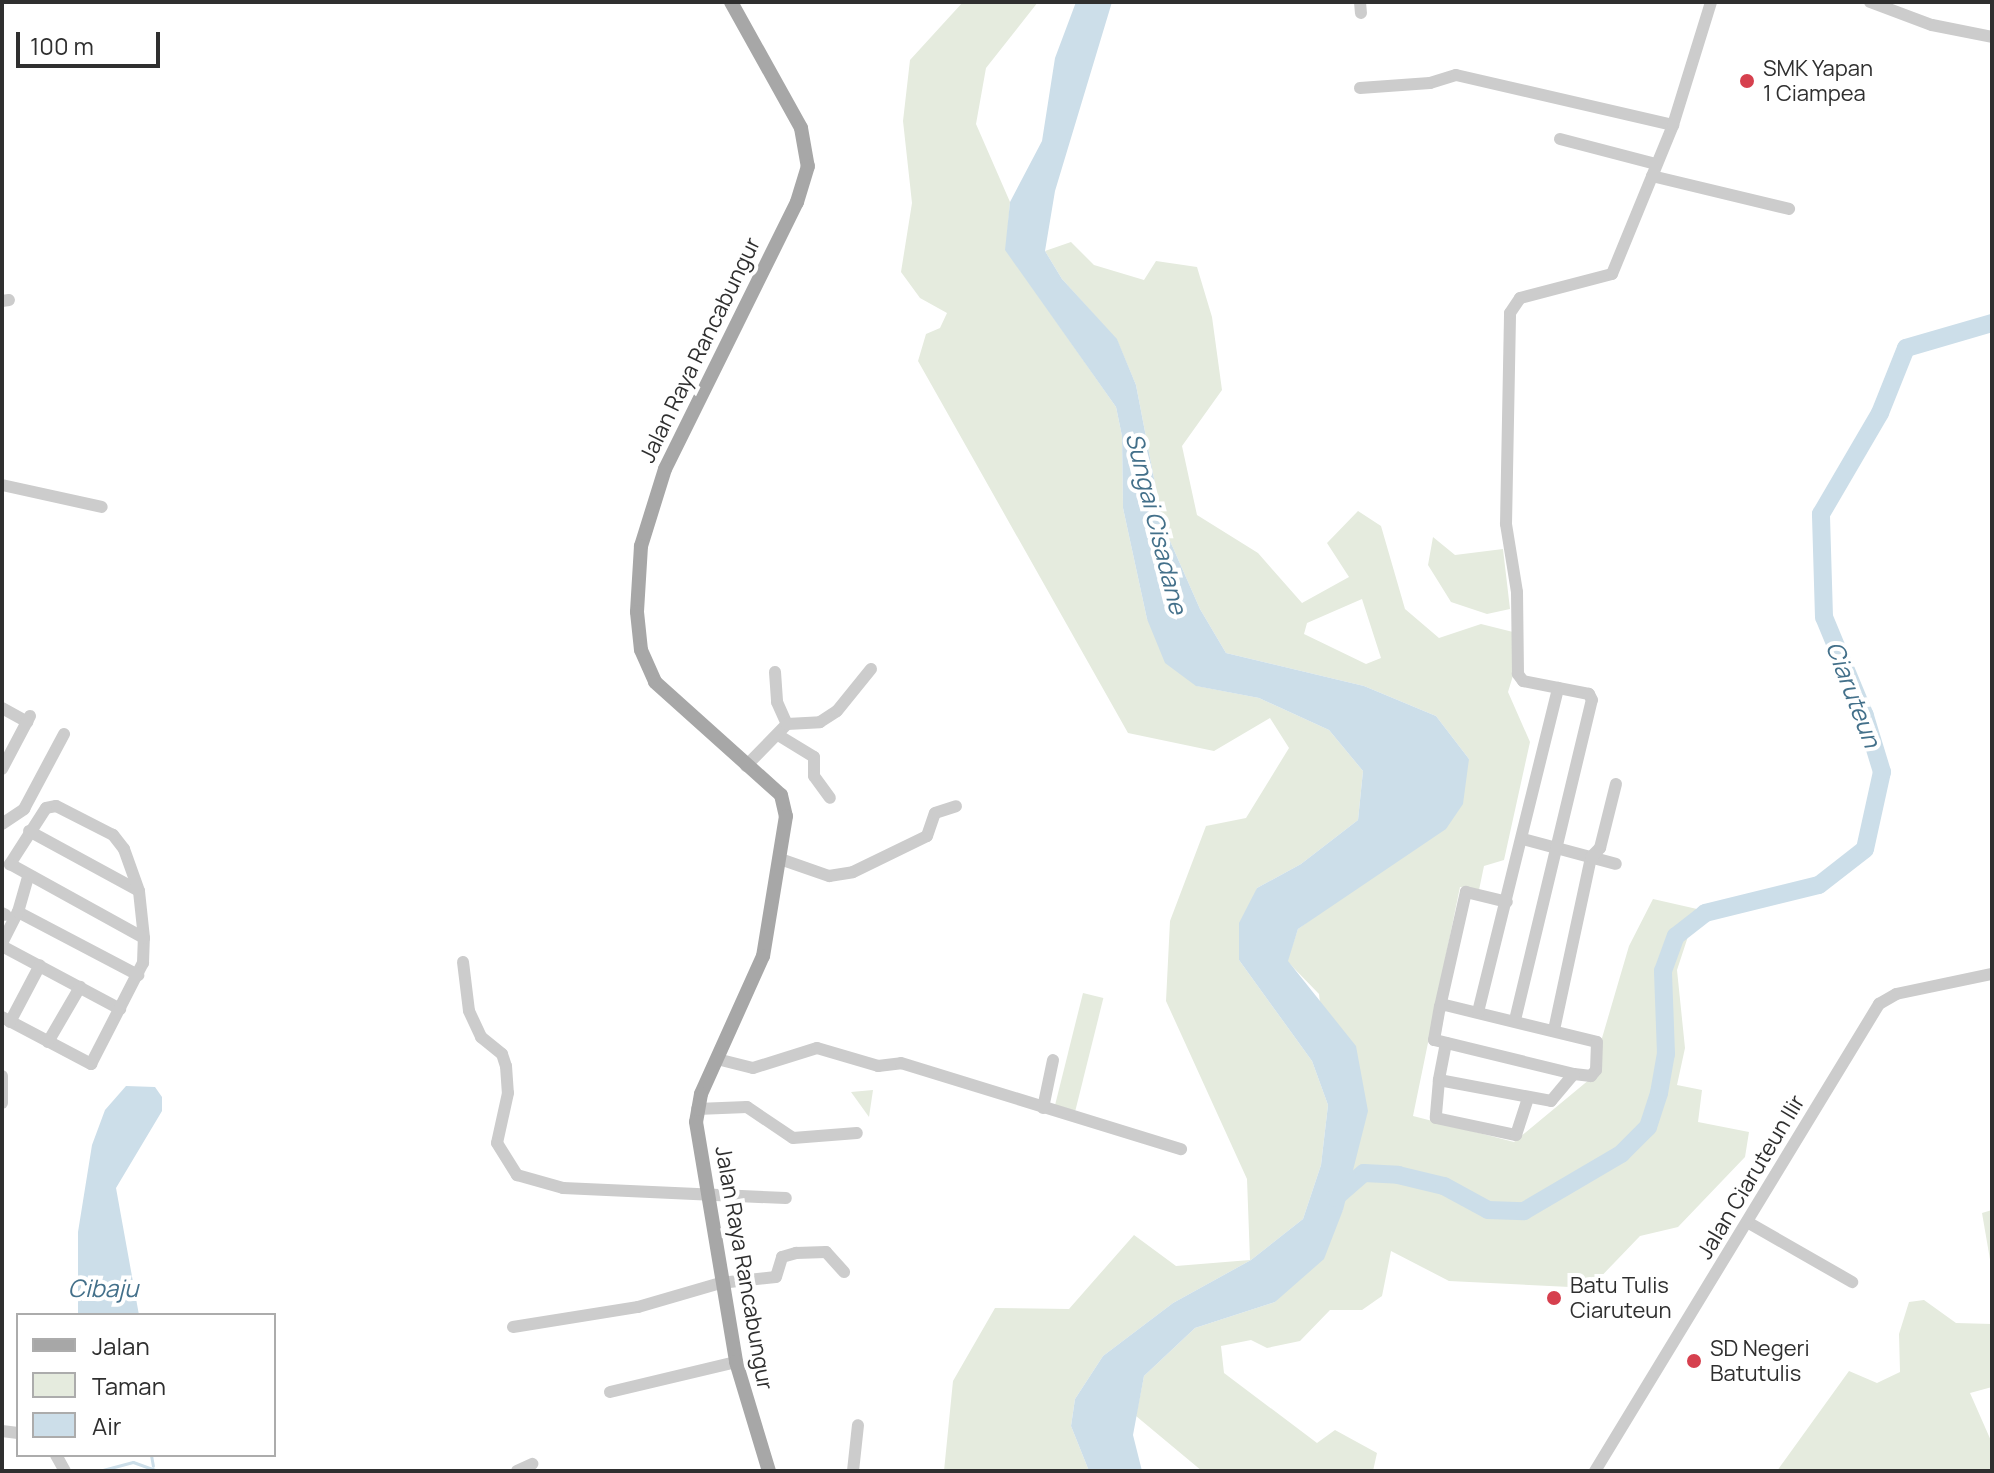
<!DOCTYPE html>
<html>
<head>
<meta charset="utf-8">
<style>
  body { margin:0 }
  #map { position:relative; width:1994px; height:1473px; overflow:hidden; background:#fff; font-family:Manrope,sans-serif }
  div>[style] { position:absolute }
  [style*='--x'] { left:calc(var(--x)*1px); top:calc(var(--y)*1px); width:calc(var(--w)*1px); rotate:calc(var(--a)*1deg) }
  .green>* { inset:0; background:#e5ebde; transform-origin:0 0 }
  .water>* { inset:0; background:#ccdee9 }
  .stream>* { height:3px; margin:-1.5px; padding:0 1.5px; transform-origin:1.5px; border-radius:1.5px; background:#ccdee9 }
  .river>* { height:18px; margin:-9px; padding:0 9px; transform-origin:9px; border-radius:9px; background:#ccdee9 }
  .minor>* { height:12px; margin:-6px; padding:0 6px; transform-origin:6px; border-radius:6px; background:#ccc }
  .major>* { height:14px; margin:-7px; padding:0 7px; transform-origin:7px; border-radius:7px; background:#a7a7a7 }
  .dots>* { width:22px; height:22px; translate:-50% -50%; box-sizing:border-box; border:4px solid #fff; border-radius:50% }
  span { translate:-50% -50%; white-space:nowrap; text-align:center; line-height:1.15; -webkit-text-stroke:8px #fff; paint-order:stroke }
  .poi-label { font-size:22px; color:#2f2f2f }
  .left { translate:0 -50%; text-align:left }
  .street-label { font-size:22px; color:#2f2f2f }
  .water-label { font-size:24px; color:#43708a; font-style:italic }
  .frame { position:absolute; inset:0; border:4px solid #2f2f2f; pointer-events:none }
  .legend { position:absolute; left:16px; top:1313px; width:260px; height:144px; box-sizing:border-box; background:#fff; border:2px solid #acacac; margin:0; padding:10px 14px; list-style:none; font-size:24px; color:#2f2f2f }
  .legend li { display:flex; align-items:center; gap:16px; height:40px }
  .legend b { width:40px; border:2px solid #acacac }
  .scale { position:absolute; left:16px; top:32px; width:144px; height:36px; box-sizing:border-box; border:4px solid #2f2f2f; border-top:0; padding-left:10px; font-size:24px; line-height:28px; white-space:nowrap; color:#2f2f2f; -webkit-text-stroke:6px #fff; paint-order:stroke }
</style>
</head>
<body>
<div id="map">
  <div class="green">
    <div style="clip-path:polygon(963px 2px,1038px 2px,986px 68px,976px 124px,1010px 202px,1006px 250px,1116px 407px,1122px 436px,1123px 508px,1147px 619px,1197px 686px,1259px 698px,1329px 730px,1363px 771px,1358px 820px,1301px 864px,1257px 888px,1239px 960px,1312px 1061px,1328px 1105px,1321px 1165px,1303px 1219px,1251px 1260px,1173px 1303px,1103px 1356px,1075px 1399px,1071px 1426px,1089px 1471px,944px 1471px,953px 1381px,995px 1308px,1069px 1309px,1134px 1235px,1176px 1266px,1250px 1260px,1247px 1179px,1166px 1001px,1170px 921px,1206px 826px,1246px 818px,1289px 748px,1270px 718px,1214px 751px,1128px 733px,918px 361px,926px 334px,940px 328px,947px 313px,920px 298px,901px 272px,912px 203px,903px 121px,910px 60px)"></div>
    <div style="clip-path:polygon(evenodd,1071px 242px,1094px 265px,1144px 280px,1156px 261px,1197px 267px,1212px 317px,1222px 390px,1182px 446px,1197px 515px,1258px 553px,1302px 603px,1349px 577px,1327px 543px,1358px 511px,1381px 526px,1405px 609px,1439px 638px,1481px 624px,1513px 632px,1519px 656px,1508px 692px,1530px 742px,1504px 860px,1484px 866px,1479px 890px,1460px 887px,1413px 1116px,1514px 1142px,1590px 1079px,1629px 946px,1653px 899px,1697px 909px,1677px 970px,1685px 1048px,1677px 1085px,1702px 1090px,1698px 1122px,1749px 1132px,1745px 1157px,1678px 1227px,1640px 1236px,1590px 1288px,1449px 1281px,1391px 1251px,1382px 1296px,1362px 1310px,1330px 1310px,1300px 1341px,1267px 1348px,1251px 1340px,1221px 1346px,1224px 1373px,1317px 1443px,1335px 1430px,1377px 1453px,1373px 1471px,1202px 1471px,1136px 1416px,1144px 1376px,1195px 1328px,1275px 1302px,1343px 1210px,1319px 994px,1287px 961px,1298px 929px,1354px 888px,1469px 759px,1436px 716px,1364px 686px,1226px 653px,1200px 609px,1163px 525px,1136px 385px,1117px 340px,1062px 279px,1045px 251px,1071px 242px,1362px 599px,1381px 658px,1366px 664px,1304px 634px,1307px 623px,1362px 599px)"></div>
    <div style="clip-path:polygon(1433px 537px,1455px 555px,1503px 549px,1510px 609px,1487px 614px,1451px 602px,1428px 565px)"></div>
    <div style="left:1083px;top:993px;width:21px;height:116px;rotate:14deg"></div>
    <div style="clip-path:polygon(873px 1090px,869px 1117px,851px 1092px)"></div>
    <div style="clip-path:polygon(1992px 1210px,1992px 1271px,1982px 1213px)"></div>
    <div style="clip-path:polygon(1924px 1300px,1956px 1323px,1992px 1324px,1992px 1387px,1970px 1393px,1992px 1443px,1992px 1471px,1777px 1471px,1849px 1371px,1877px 1383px,1900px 1372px,1899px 1334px,1909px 1302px)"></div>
  </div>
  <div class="water">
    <div style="clip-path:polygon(1076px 2px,1112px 2px,1055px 191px,1045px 251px,1062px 279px,1117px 339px,1136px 385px,1163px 525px,1200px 609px,1226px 653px,1364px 686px,1436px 716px,1469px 759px,1463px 804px,1446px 829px,1298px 929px,1288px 961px,1356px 1046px,1368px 1111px,1343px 1210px,1324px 1259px,1275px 1302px,1195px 1328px,1144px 1376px,1133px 1435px,1142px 1471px,1089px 1471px,1071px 1426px,1075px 1399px,1103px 1356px,1173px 1303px,1251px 1260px,1303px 1219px,1321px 1165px,1328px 1105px,1312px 1061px,1239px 960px,1239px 923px,1257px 888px,1301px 864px,1358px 820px,1363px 771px,1329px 730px,1259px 698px,1196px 686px,1165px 663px,1147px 619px,1123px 508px,1122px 436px,1116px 407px,1005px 250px,1010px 202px,1042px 141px,1055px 58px)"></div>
    <div style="clip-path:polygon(126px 1086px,155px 1087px,162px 1097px,162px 1111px,116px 1188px,139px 1315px,78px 1315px,78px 1232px,92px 1145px,105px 1110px)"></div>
  </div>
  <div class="stream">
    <div style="--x:151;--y:1455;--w:11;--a:80"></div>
    <div style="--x:99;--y:1471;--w:35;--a:-15"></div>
    <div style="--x:133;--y:1462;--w:27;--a:20"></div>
  </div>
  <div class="river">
    <div style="--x:1335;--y:1198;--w:38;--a:-41"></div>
    <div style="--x:1364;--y:1173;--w:34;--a:3"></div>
    <div style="--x:1398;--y:1175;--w:47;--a:13.4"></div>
    <div style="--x:1444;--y:1186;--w:50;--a:28.6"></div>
    <div style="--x:1488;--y:1210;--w:36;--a:2"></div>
    <div style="--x:1524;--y:1211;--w:113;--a:-30.4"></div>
    <div style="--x:1621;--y:1154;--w:38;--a:-45"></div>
    <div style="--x:1648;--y:1127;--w:36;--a:-72"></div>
    <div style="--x:1659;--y:1093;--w:40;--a:-80"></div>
    <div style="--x:1666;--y:1054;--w:83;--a:-92.1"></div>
    <div style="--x:1663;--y:971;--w:37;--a:-70"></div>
    <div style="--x:1676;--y:936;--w:37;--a:-38"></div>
    <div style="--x:1705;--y:913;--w:117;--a:-13.8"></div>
    <div style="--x:1819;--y:885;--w:58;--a:-38"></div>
    <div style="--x:1865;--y:849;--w:79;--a:-77.6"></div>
    <div style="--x:1882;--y:772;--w:59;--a:-106.9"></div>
    <div style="--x:1865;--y:716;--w:107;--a:-112.5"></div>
    <div style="--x:1824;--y:617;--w:103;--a:-91.7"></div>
    <div style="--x:1821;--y:514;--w:117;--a:-59.7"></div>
    <div style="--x:1880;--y:413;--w:70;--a:-68.2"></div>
    <div style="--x:1906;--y:348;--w:90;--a:-16.2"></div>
  </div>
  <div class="minor">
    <div style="--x:1360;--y:2;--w:11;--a:85"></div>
    <div style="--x:1870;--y:2;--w:66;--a:20.4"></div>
    <div style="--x:1932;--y:25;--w:61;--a:11.3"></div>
    <div style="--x:1360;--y:88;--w:70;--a:-4.1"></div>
    <div style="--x:1430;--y:83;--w:27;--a:-17"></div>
    <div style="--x:1456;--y:75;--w:223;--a:13"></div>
    <div style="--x:1560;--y:139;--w:99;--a:14.6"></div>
    <div style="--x:1652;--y:176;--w:141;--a:13.5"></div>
    <div style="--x:2;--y:301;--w:7;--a:-8"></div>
    <div style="--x:2;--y:485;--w:102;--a:12.4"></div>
    <div style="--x:775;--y:672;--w:30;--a:86"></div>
    <div style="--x:777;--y:702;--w:24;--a:66"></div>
    <div style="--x:2;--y:708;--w:29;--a:29"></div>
    <div style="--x:778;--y:735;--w:42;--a:31.4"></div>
    <div style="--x:814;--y:757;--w:19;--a:90"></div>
    <div style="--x:814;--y:776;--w:27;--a:54"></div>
    <div style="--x:746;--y:766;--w:59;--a:-45.7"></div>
    <div style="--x:787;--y:724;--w:33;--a:-3"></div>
    <div style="--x:820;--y:722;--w:20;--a:-33"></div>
    <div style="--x:837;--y:711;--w:54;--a:-51"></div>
    <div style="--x:2;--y:769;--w:60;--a:-62.2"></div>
    <div style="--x:2;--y:824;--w:27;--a:-34"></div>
    <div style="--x:24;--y:809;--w:85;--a:-61.9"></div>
    <div style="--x:29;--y:831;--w:125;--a:28.6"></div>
    <div style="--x:1523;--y:839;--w:96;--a:15"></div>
    <div style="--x:783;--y:860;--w:49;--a:19.2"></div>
    <div style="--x:829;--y:876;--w:24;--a:-9"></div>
    <div style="--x:853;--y:872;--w:82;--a:-25.9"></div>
    <div style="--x:927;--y:836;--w:24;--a:-71"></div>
    <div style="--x:935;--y:813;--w:22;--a:-18"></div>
    <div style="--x:18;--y:912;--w:136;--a:27.7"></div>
    <div style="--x:2;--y:913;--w:4;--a:27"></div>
    <div style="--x:2;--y:943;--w:35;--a:-63"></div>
    <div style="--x:18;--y:912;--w:37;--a:-74"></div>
    <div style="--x:2;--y:946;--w:134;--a:28.1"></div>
    <div style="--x:463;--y:962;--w:49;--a:83"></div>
    <div style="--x:469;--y:1011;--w:29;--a:65"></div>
    <div style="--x:481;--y:1037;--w:27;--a:39"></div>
    <div style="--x:502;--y:1054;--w:13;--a:72"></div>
    <div style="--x:506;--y:1066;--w:27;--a:86"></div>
    <div style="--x:508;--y:1093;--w:51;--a:102.4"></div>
    <div style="--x:497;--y:1143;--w:38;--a:58"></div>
    <div style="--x:517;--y:1175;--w:48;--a:15.8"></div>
    <div style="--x:563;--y:1188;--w:223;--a:2.6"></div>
    <div style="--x:1445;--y:1005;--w:156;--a:13.7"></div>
    <div style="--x:1597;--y:1042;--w:28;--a:92"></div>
    <div style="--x:1596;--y:1070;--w:8;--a:130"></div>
    <div style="--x:1591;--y:1076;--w:17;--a:-173"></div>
    <div style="--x:1574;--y:1074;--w:144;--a:-166.3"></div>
    <div style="--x:1434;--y:1040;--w:34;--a:-80"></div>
    <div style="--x:1440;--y:1007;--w:5;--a:-22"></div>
    <div style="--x:1440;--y:1007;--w:118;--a:-77.3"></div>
    <div style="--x:1466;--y:892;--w:42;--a:13.7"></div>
    <div style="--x:1478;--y:1012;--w:334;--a:-76.1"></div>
    <div style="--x:2;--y:1017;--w:101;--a:27.8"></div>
    <div style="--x:91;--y:1064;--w:114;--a:-62.8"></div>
    <div style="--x:143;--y:963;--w:25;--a:-88"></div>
    <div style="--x:144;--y:938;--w:47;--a:-96.1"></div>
    <div style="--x:139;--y:891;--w:45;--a:-109.7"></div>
    <div style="--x:124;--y:849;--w:18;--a:-128"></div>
    <div style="--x:113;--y:835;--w:64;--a:-153"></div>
    <div style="--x:56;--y:806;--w:10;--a:169"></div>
    <div style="--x:46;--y:808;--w:67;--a:122.7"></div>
    <div style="--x:10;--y:864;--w:153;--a:28.9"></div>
    <div style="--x:1515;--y:1020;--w:329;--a:-76.5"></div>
    <div style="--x:1592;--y:700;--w:7;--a:-117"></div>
    <div style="--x:1589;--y:694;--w:67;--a:-168.9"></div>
    <div style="--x:1523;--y:681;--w:9;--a:-126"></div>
    <div style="--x:1518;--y:674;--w:82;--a:-90.7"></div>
    <div style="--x:1517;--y:592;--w:69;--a:-99.2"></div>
    <div style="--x:1506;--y:524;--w:211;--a:-88.9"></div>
    <div style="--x:1510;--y:313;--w:18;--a:-56"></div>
    <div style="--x:1520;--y:298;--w:95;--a:-14.6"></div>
    <div style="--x:1612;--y:274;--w:161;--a:-67.7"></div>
    <div style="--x:1673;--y:125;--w:129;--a:-72.8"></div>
    <div style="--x:10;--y:1022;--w:64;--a:-62.2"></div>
    <div style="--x:1554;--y:1030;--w:177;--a:-77.9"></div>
    <div style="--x:1591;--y:857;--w:13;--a:-45"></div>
    <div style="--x:1600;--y:848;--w:66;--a:-76"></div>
    <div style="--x:48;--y:1042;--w:64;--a:-59.8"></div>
    <div style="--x:1446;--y:1043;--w:38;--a:101"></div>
    <div style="--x:1439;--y:1080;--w:114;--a:10.6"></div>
    <div style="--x:1551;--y:1101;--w:35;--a:-50"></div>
    <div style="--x:717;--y:1059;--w:37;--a:14"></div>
    <div style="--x:753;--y:1068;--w:67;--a:-17.4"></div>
    <div style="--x:817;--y:1048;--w:64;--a:16.4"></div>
    <div style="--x:878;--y:1066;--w:23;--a:-7"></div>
    <div style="--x:901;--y:1063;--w:293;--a:17.1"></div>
    <div style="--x:2;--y:1076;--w:27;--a:90"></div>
    <div style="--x:1439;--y:1080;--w:38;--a:95"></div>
    <div style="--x:1436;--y:1118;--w:82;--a:12"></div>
    <div style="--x:1516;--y:1135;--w:39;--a:-72"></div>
    <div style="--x:1043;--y:1108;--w:49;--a:-78.2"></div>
    <div style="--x:697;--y:1109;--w:50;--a:-2.3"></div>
    <div style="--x:747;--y:1107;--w:55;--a:34"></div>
    <div style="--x:793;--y:1138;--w:64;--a:-4.5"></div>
    <div style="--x:1749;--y:1223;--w:119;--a:29.8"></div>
    <div style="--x:513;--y:1327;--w:127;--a:-9.1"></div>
    <div style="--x:638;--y:1307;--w:85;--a:-16.3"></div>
    <div style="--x:720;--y:1283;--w:56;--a:-6.1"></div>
    <div style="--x:776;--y:1277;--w:21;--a:-73"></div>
    <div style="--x:782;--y:1257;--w:15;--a:-16"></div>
    <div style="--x:796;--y:1253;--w:30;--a:-2"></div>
    <div style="--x:826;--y:1252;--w:27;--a:48"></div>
    <div style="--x:610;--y:1392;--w:130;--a:-13.4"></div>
    <div style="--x:2;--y:1431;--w:16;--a:7"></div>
    <div style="--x:56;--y:1455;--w:18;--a:61"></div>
    <div style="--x:517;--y:1471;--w:17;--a:-25"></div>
    <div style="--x:853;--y:1471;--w:46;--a:-83.8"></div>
    <div style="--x:1595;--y:1471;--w:547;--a:-58.69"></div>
    <div style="--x:1879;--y:1004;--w:20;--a:-30"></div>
    <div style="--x:1896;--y:994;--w:98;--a:-11.8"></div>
  </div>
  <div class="major">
    <div style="--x:731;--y:2;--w:144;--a:60.9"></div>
    <div style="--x:801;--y:128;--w:39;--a:80"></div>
    <div style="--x:808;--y:166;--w:38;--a:107"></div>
    <div style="--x:797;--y:202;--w:298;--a:116.3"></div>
    <div style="--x:665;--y:469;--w:81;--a:107.3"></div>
    <div style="--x:641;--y:546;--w:66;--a:93.5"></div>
    <div style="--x:637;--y:612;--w:38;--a:84"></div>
    <div style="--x:641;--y:650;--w:35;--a:66"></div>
    <div style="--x:655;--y:682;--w:169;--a:41.9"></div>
    <div style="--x:781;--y:795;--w:22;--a:77"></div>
    <div style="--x:786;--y:816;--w:142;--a:99.3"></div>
    <div style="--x:763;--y:956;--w:151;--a:114.2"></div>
    <div style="--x:701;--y:1094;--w:28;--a:100"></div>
    <div style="--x:696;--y:1122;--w:243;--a:80.5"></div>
    <div style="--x:736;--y:1362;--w:114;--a:73.2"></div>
  </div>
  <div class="dots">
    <div style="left:1747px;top:81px;background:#d6404e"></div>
    <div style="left:1554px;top:1298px;background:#d6404e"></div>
    <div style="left:1694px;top:1361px;background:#d6404e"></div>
  </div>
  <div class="poi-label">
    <span class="left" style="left:1763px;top:81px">SMK Yapan<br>1 Ciampea</span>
    <span class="left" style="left:1570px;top:1298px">Batu Tulis<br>Ciaruteun</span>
    <span class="left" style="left:1710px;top:1361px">SD Negeri<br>Batutulis</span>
  </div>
  <div class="street-label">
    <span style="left:700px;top:350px;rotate:-64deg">Jalan Raya Rancabungur</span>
    <span style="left:1751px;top:1177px;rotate:-59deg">Jalan Ciaruteun Ilir</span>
    <span style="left:744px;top:1268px;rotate:80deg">Jalan Raya Rancabungur</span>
  </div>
  <div class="water-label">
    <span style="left:1157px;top:523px;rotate:76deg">Sungai Cisadane</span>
    <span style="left:1854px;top:694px;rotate:69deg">Ciaruteun</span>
    <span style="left:103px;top:1288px">Cibaju</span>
  </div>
  <div class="frame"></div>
  <ul class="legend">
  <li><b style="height:10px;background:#a7a7a7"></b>Jalan</li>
  <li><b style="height:22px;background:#e5ebde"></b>Taman</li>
  <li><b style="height:22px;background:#ccdee9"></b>Air</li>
  </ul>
  <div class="scale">100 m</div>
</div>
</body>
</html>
